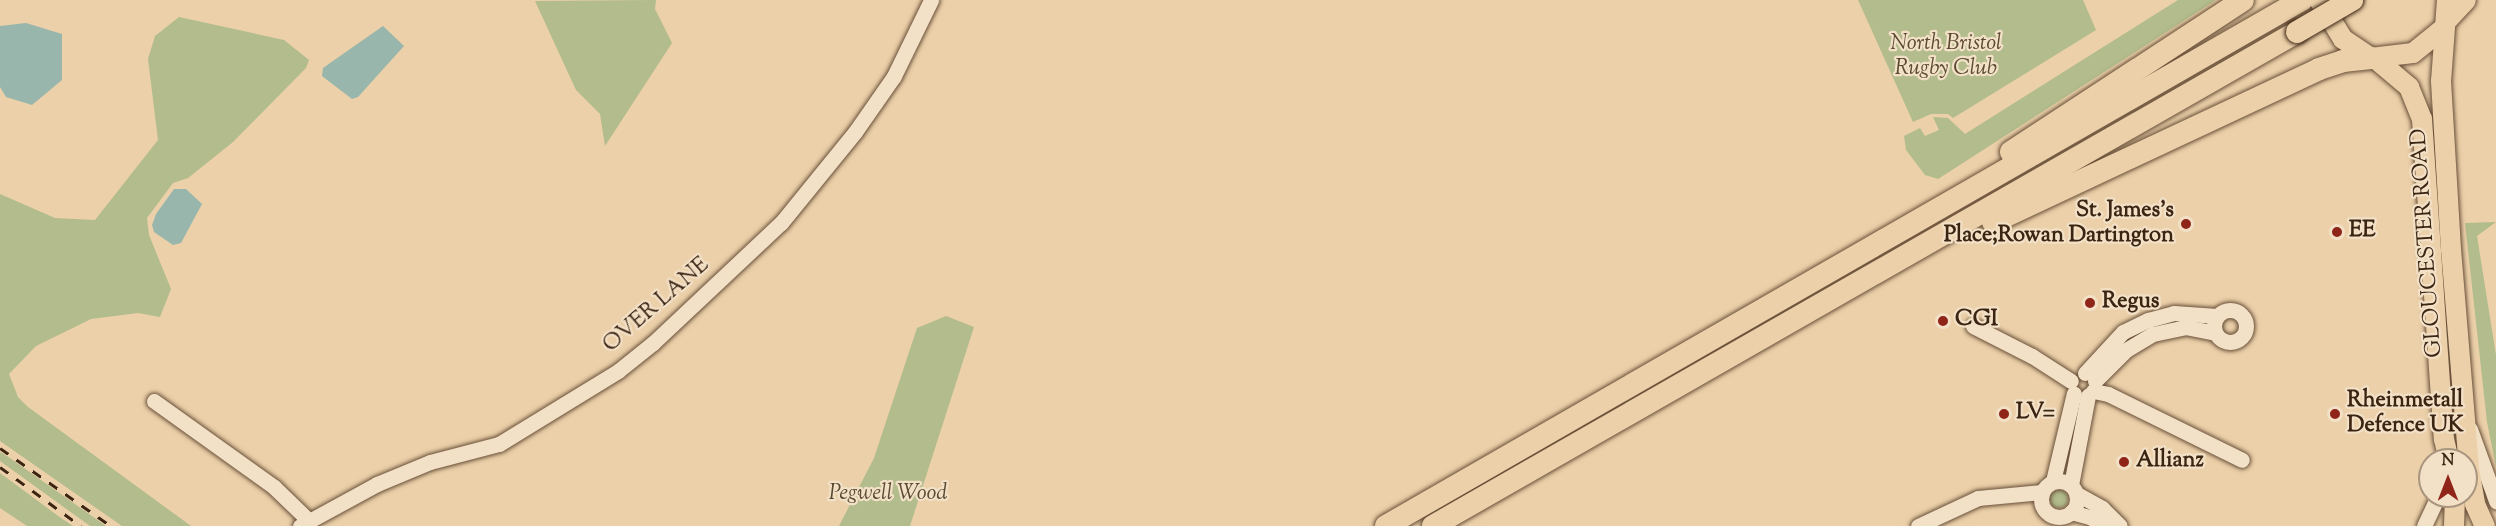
<!DOCTYPE html>
<html>
<head>
<meta charset="utf-8">
<style>
  body { margin:0 }
  #map { position:relative; width:2496px; height:526px; overflow:hidden; background:#ebd0a9; font-family:"Sorts Mill Goudy",serif }
  div>[style] { position:absolute }
  [style*='--x'] { left:calc(var(--x)*1px); top:calc(var(--y)*1px); width:calc(var(--w)*1px); rotate:calc(var(--a)*1deg) }
  .green>* { inset:0; background:#b2bc8c }
  .round { border-radius:50% }
  .water>* { inset:0; background:#98b6ab }
  .roads { filter:drop-shadow(0 0 2px #684f38) drop-shadow(0 0 2px #684f38) }
  .minor>* { height:15px; margin:-7.5px; padding:0 7.5px; transform-origin:7.5px; border-radius:7.5px; background:#f2e0c7 }
  .minor>.ring { margin:-7.5px; padding:0; box-sizing:content-box; background:none; border:15px solid #f2e0c7; border-radius:50% }
  .major>* { height:20px; margin:-10px; padding:0 10px; transform-origin:10px; border-radius:10px; background:#ebd0a9 }
  .highway>* { height:22px; margin:-11px; padding:0 11px; transform-origin:11px; border-radius:11px; background:#ebd0a9 }
  .rail>* { height:3px; margin-top:-1.5px; transform-origin:0; background:repeating-linear-gradient(90deg,#3c2413 0 10px,transparent 0 20px) }
  .bridges { filter:drop-shadow(0 0 2px #3c2413) drop-shadow(0 0 2px #3c2413) }
  .highway-bridge>* { height:22px; margin:-11px; padding:0 11px; transform-origin:11px; border-radius:11px; background:#ebd0a9 }
  .dots>* { width:16px; height:16px; translate:-50% -50%; box-sizing:border-box; border:3px solid #f2e0c7; border-radius:50% }
  span { translate:-50% -50%; white-space:nowrap; text-align:center; line-height:1.15; -webkit-text-stroke:4.5px #f2e0c7; paint-order:stroke }
  .park-label { font-size:22px; color:#5a4a31; font-style:italic }
  .poi-label { font-size:22px; color:#3c2413; font-weight:700 }
  .right { translate:-100% -50%; text-align:right }
  .left { translate:0 -50%; text-align:left }
  .street-label { font-size:22px; color:#3c2413 }
  .north { position:absolute; left:2418px; top:448px; width:60px; height:60px; box-sizing:border-box; background:#f2e0c7; border:2px solid #a9957f; border-radius:50%; rotate:0deg; font-size:16px; font-weight:700; line-height:24px; text-align:center; color:#3c2413 }
  .north::after { content:''; display:block; margin:auto; width:21px; height:27px; background:#8f2418; clip-path:polygon(50% 0,100% 100%,50% 72%,0 100%) }
</style>
</head>
<body>
<div id="map">
  <div class="green">
    <div style="clip-path:polygon(656px 0,655px 9px,672px 43px,605px 146px,600px 114px,576px 90px,535px 1px)"></div>
    <div style="clip-path:polygon(1858px 0,2083px 0,2096px 30px,1953px 118px,1948px 114px,1931px 114px,1913px 122px)"></div>
    <div style="clip-path:polygon(2178px 0,2216px 0,1938px 179px,1925px 175px,1906px 150px,1904px 136px,1920px 128px,1925px 136px,1939px 130px,1933px 117px,1948px 118px,1965px 134px)"></div>
    <div style="clip-path:polygon(179px 17px,284px 40px,309px 60px,306px 68px,233px 142px,188px 178px,173px 183px,147px 218px,149px 235px,171px 289px,160px 317px,138px 313px,91px 319px,36px 346px,9px 374px,18px 397px,28px 407px,191px 526px,122px 526px,0 441px,0 194px,55px 218px,95px 220px,158px 140px,148px 59px,155px 36px)"></div>
    <div style="clip-path:polygon(2496px 222px,2477px 236px,2496px 355px,2496px 467px,2487px 422px,2465px 223px)"></div>
    <div style="clip-path:polygon(946px 316px,974px 327px,910px 526px,839px 526px,874px 458px,917px 328px)"></div>
    <div style="clip-path:polygon(0 452px,7px 456px,106px 526px,90px 526px,0 461px)"></div>
    <div style="clip-path:polygon(0 473px,61px 518px,73px 526px,27px 526px,0 508px)"></div>
    <div class="round" style="left:2050px;top:490px;width:18px;height:18px"></div>
  </div>
  <div class="water">
    <div style="clip-path:polygon(26px 23px,62px 34px,62px 80px,32px 105px,6px 97px,0 87px,0 26px)"></div>
    <div style="clip-path:polygon(383px 26px,404px 46px,358px 97px,352px 99px,322px 76px,323px 68px)"></div>
    <div style="clip-path:polygon(174px 189px,186px 189px,202px 204px,181px 243px,173px 245px,154px 232px,152px 225px,156px 214px)"></div>
  </div>
  <div class="roads">
    <div class="minor">
      <div class="ring" style="left:2214px;top:310px;width:17px;height:17px"></div>
      <div style="--x:1973;--y:326;--w:66;--a:27"></div>
      <div style="--x:2032;--y:356;--w:46;--a:32.7"></div>
      <div style="--x:2085;--y:373;--w:56;--a:-47.2"></div>
      <div style="--x:2123;--y:332;--w:28;--a:-26"></div>
      <div style="--x:2148;--y:320;--w:27;--a:-15"></div>
      <div style="--x:2174;--y:313;--w:43;--a:4"></div>
      <div style="--x:2095;--y:381;--w:44;--a:-45"></div>
      <div style="--x:2126;--y:350;--w:31;--a:-31"></div>
      <div style="--x:2153;--y:334;--w:33;--a:-12"></div>
      <div style="--x:2185;--y:327;--w:31;--a:11"></div>
      <div style="--x:2093;--y:391;--w:15;--a:11"></div>
      <div style="--x:2108;--y:394;--w:149;--a:26.2"></div>
      <div style="--x:154;--y:401;--w:148;--a:35.6"></div>
      <div style="--x:274;--y:487;--w:47;--a:44.1"></div>
      <div style="--x:2470;--y:429;--w:77;--a:70.1"></div>
      <div class="ring" style="left:2041px;top:481px;width:21px;height:21px"></div>
      <div style="--x:2053;--y:481;--w:90;--a:-76.6"></div>
      <div style="--x:2071;--y:485;--w:91;--a:-79.2"></div>
      <div style="--x:2077;--y:494;--w:29;--a:29"></div>
      <div style="--x:2102;--y:508;--w:25;--a:45"></div>
      <div style="--x:2071;--y:512;--w:20;--a:15"></div>
      <div style="--x:2090;--y:517;--w:17;--a:31"></div>
      <div style="--x:300;--y:526;--w:88;--a:-28.6"></div>
      <div style="--x:377;--y:484;--w:57;--a:-22.5"></div>
      <div style="--x:430;--y:462;--w:71;--a:-14.6"></div>
      <div style="--x:499;--y:444;--w:140;--a:-31.5"></div>
      <div style="--x:618;--y:371;--w:45;--a:-38.7"></div>
      <div style="--x:653;--y:343;--w:175;--a:-43.2"></div>
      <div style="--x:781;--y:223;--w:117;--a:-50.9"></div>
      <div style="--x:855;--y:132;--w:68;--a:-55.1"></div>
      <div style="--x:894;--y:76;--w:85;--a:-64"></div>
      <div style="--x:1918;--y:526;--w:66;--a:-25"></div>
      <div style="--x:1978;--y:498;--w:64;--a:-5.4"></div>
      <div style="--x:2424;--y:526;--w:33;--a:-65"></div>
    </div>
    <div class="major">
      <div style="--x:2319;--y:0;--w:46;--a:58.4"></div>
      <div style="--x:2343;--y:39;--w:34;--a:34"></div>
      <div style="--x:2371;--y:58;--w:42;--a:-6.8"></div>
      <div style="--x:2413;--y:53;--w:41;--a:-39.1"></div>
      <div style="--x:2447;--y:0;--w:81;--a:94.2"></div>
      <div style="--x:2441;--y:81;--w:168;--a:86.6"></div>
      <div style="--x:2451;--y:249;--w:221;--a:85.3"></div>
      <div style="--x:2469;--y:469;--w:36;--a:80"></div>
      <div style="--x:2475;--y:504;--w:24;--a:66"></div>
      <div style="--x:2377;--y:60;--w:42;--a:40.2"></div>
      <div style="--x:2409;--y:87;--w:35;--a:68"></div>
      <div style="--x:2422;--y:119;--w:321;--a:86.1"></div>
      <div style="--x:2444;--y:439;--w:22;--a:77"></div>
      <div style="--x:2454;--y:526;--w:30;--a:-88"></div>
    </div>
    <div class="highway">
      <div style="--x:2447;--y:19;--w:26;--a:-47"></div>
      <div style="--x:2011;--y:152;--w:277;--a:-33.2"></div>
      <div style="--x:1993;--y:222;--w:360;--a:-25.1"></div>
      <div style="--x:2319;--y:69;--w:25;--a:-18"></div>
      <div style="--x:2343;--y:61;--w:28;--a:-6"></div>
      <div style="--x:1386;--y:526;--w:1056;--a:-29.87"></div>
      <div style="--x:1433;--y:526;--w:995;--a:-29.76"></div>
    </div>
  </div>
  <div class="rail">
    <div style="--x:0;--y:448;--w:136;--a:35.1"></div>
    <div style="--x:0;--y:467;--w:100;--a:36.1"></div>
  </div>
  <div class="bridges">
    <div class="highway-bridge">
      <div style="--x:2297;--y:32;--w:64;--a:-30.2"></div>
    </div>
  </div>
  <div class="dots">
    <div style="left:2186px;top:224px;background:#8f2418"></div>
    <div style="left:2337px;top:232px;background:#8f2418"></div>
    <div style="left:2090px;top:303px;background:#8f2418"></div>
    <div style="left:1943px;top:321px;background:#8f2418"></div>
    <div style="left:2004px;top:414px;background:#8f2418"></div>
    <div style="left:2335px;top:414px;background:#8f2418"></div>
    <div style="left:2124px;top:462px;background:#8f2418"></div>
  </div>
  <div class="park-label">
    <span style="left:1946px;top:57px">North Bristol<br>Rugby Club</span>
    <span style="left:888px;top:495px">Pegwell Wood</span>
  </div>
  <div class="poi-label">
    <span class="right" style="left:2174px;top:224px">St. James's<br>Place;Rowan Dartington</span>
    <span class="left" style="left:2349px;top:232px">EE</span>
    <span class="left" style="left:2102px;top:303px">Regus</span>
    <span class="left" style="left:1955px;top:321px">CGI</span>
    <span class="left" style="left:2347px;top:414px">Rheinmetall<br>Defence UK</span>
    <span class="left" style="left:2016px;top:414px">LV=</span>
    <span class="left" style="left:2136px;top:462px">Allianz</span>
  </div>
  <div class="street-label">
    <span style="left:2428px;top:243px;rotate:-94deg">GLOUCESTER ROAD</span>
    <span style="left:657px;top:306px;rotate:-41deg">OVER LANE</span>
  </div>
  <div class="north">N</div>
</div>
</body>
</html>
